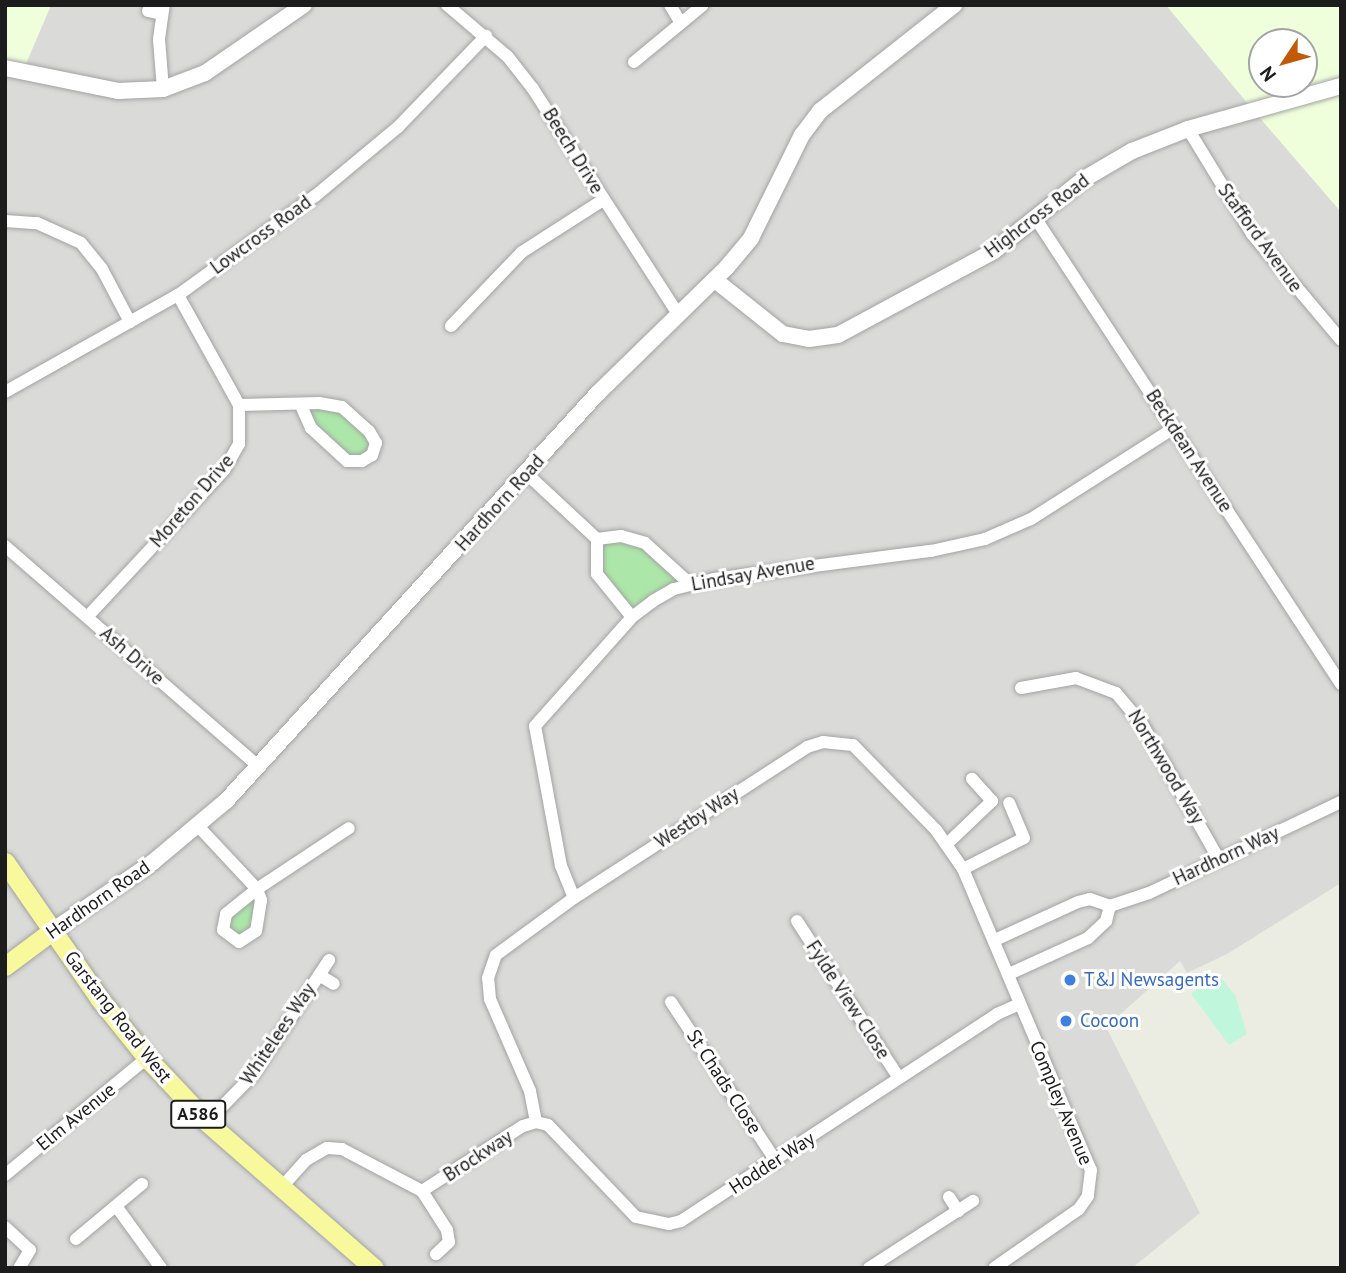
<!DOCTYPE html>
<html>
<head>
<meta charset="utf-8">
<style>
  body { margin:0 }
  #map { position:relative; width:1346px; height:1273px; overflow:hidden; background:#ecede2; font-family:"PT Sans",sans-serif }
  div>[style] { position:absolute }
  [style*='--x'] { left:calc(var(--x)*1px); top:calc(var(--y)*1px); width:calc(var(--w)*1px); rotate:calc(var(--a)*1deg) }
  .residential>* { inset:0; background:#dadad9 }
  .education>* { inset:0; background:#effedb }
  .grass>* { inset:0; background:#ace7a9 }
  .park>* { inset:0; background:#c0f7dc }
  .roads { filter:drop-shadow(0 0 2px #a3a3a3) drop-shadow(0 0 2px #a3a3a3) }
  .minor>* { height:12px; margin:-6px; padding:0 6px; transform-origin:6px; border-radius:6px; background:#fff }
  .tertiary>* { height:16px; margin:-8px; padding:0 8px; transform-origin:8px; border-radius:8px; background:#fff }
  .primary>* { height:19px; margin:-9.5px; padding:0 9.5px; transform-origin:9.5px; border-radius:9.5px; background:#f8f99c }
  .dots>* { width:19px; height:19px; translate:-50% -50%; box-sizing:border-box; border:4px solid #fff; border-radius:50% }
  span { translate:-50% -50%; white-space:nowrap; text-align:center; line-height:1.15; -webkit-text-stroke:6px #fff; paint-order:stroke }
  .shield-label span { padding:2px 5px; background:#fff; border:2px solid; border-radius:5px; -webkit-text-stroke-width:0 }
  .shield-label { font-size:18px; color:#1c1c1c; font-weight:700 }
  .street-label { font-size:19px; color:#1c1c1c }
  .shop-label { font-size:19px; color:#366cbe }
  .left { translate:0 -50%; text-align:left }
  .frame { position:absolute; inset:0; border:7px solid #1c1c1c; pointer-events:none }
  .north { position:absolute; left:1248px; top:28px; width:70px; height:70px; box-sizing:border-box; background:#fff; border:2px solid #a4a4a4; border-radius:50%; rotate:234deg; font-size:19px; font-weight:700; line-height:28px; text-align:center; color:#1c1c1c }
  .north::after { content:''; display:block; margin:auto; width:24px; height:32px; background:#c25906; clip-path:polygon(50% 0,100% 100%,50% 72%,0 100%) }
</style>
</head>
<body>
<div id="map">
  <div class="residential">
    <div style="clip-path:polygon(51px 5px,1166px 5px,1341px 212px,1341px 883px,1227px 954px,1187px 973px,1180px 961px,1106px 1027px,1200px 1213px,1132px 1268px,5px 1268px,5px 69px,24px 69px)"></div>
  </div>
  <div class="education">
    <div style="clip-path:polygon(5px 5px,51px 5px,26px 63px,5px 62px)"></div>
    <div style="clip-path:polygon(evenodd,1166px 5px,1341px 5px,1341px 212px,1253px 110px,1166px 5px,1262px 42px,1304px 42px,1304px 84px,1262px 84px,1262px 42px)"></div>
  </div>
  <div class="grass">
    <div style="clip-path:polygon(301px 406px,339px 409px,376px 443px,362px 461px,327px 445px)"></div>
    <div style="clip-path:polygon(629px 537px,690px 584px,632px 617px,602px 583px,597px 539px)"></div>
    <div style="clip-path:polygon(247px 897px,261px 900px,245px 941px,222px 923px)"></div>
  </div>
  <div class="park">
    <div style="clip-path:polygon(1216px 972px,1235px 995px,1247px 1034px,1229px 1045px,1191px 994px)"></div>
  </div>
  <div class="roads">
    <div class="minor">
      <div style="--x:447;--y:5;--w:80;--a:40.4"></div>
      <div style="--x:508;--y:57;--w:41;--a:52"></div>
      <div style="--x:533;--y:89;--w:268;--a:57.2"></div>
      <div style="--x:670;--y:5;--w:21;--a:59"></div>
      <div style="--x:148;--y:11;--w:14;--a:12"></div>
      <div style="--x:634;--y:62;--w:89;--a:-39.6"></div>
      <div style="--x:163;--y:89;--w:50;--a:-94.6"></div>
      <div style="--x:159;--y:39;--w:34;--a:-82"></div>
      <div style="--x:1188;--y:129;--w:123;--a:58.6"></div>
      <div style="--x:1252;--y:234;--w:138;--a:50"></div>
      <div style="--x:1036;--y:219;--w:556;--a:56.74"></div>
      <div style="--x:5;--y:221;--w:32;--a:4"></div>
      <div style="--x:37;--y:223;--w:48;--a:24.4"></div>
      <div style="--x:81;--y:243;--w:33;--a:51"></div>
      <div style="--x:102;--y:269;--w:60;--a:62.2"></div>
      <div style="--x:451;--y:326;--w:103;--a:-46.2"></div>
      <div style="--x:522;--y:252;--w:96;--a:-32.7"></div>
      <div style="--x:5;--y:392;--w:198;--a:-29.3"></div>
      <div style="--x:178;--y:295;--w:169;--a:-35.9"></div>
      <div style="--x:315;--y:196;--w:108;--a:-39.7"></div>
      <div style="--x:398;--y:127;--w:127;--a:-46"></div>
      <div style="--x:239;--y:405;--w:80;--a:-1.4"></div>
      <div style="--x:319;--y:403;--w:23;--a:10"></div>
      <div style="--x:342;--y:407;--w:36;--a:42"></div>
      <div style="--x:369;--y:431;--w:14;--a:60"></div>
      <div style="--x:376;--y:443;--w:13;--a:108"></div>
      <div style="--x:372;--y:455;--w:12;--a:149"></div>
      <div style="--x:362;--y:461;--w:15;--a:180"></div>
      <div style="--x:347;--y:461;--w:49;--a:-137.5"></div>
      <div style="--x:311;--y:428;--w:24;--a:-114"></div>
      <div style="--x:527;--y:474;--w:96;--a:42.9"></div>
      <div style="--x:597;--y:539;--w:24;--a:-7"></div>
      <div style="--x:621;--y:536;--w:25;--a:16"></div>
      <div style="--x:645;--y:543;--w:61;--a:42.3"></div>
      <div style="--x:597;--y:539;--w:35;--a:90"></div>
      <div style="--x:597;--y:574;--w:55;--a:50.9"></div>
      <div style="--x:5;--y:546;--w:335;--a:41"></div>
      <div style="--x:88;--y:616;--w:200;--a:-47"></div>
      <div style="--x:224;--y:470;--w:30;--a:-60"></div>
      <div style="--x:239;--y:444;--w:39;--a:-90"></div>
      <div style="--x:239;--y:405;--w:126;--a:-119"></div>
      <div style="--x:1021;--y:688;--w:56;--a:-10.3"></div>
      <div style="--x:1076;--y:678;--w:43;--a:20.6"></div>
      <div style="--x:1116;--y:693;--w:40;--a:50"></div>
      <div style="--x:1142;--y:724;--w:154;--a:60.4"></div>
      <div style="--x:198;--y:826;--w:86;--a:46.9"></div>
      <div style="--x:257;--y:889;--w:12;--a:70"></div>
      <div style="--x:261;--y:900;--w:31;--a:99"></div>
      <div style="--x:256;--y:931;--w:20;--a:147"></div>
      <div style="--x:239;--y:942;--w:20;--a:-143"></div>
      <div style="--x:223;--y:930;--w:16;--a:-79"></div>
      <div style="--x:226;--y:914;--w:40;--a:-39"></div>
      <div style="--x:257;--y:889;--w:110;--a:-33.5"></div>
      <div style="--x:948;--y:843;--w:61;--a:-43.7"></div>
      <div style="--x:992;--y:801;--w:30;--a:-132"></div>
      <div style="--x:963;--y:869;--w:68;--a:-26.9"></div>
      <div style="--x:1024;--y:838;--w:38;--a:-113"></div>
      <div style="--x:574;--y:898;--w:35;--a:-112"></div>
      <div style="--x:561;--y:866;--w:142;--a:-100.5"></div>
      <div style="--x:535;--y:726;--w:146;--a:-48.3"></div>
      <div style="--x:632;--y:617;--w:26;--a:-37"></div>
      <div style="--x:653;--y:601;--w:24;--a:-30"></div>
      <div style="--x:674;--y:589;--w:41;--a:-14"></div>
      <div style="--x:714;--y:579;--w:219;--a:-7.4"></div>
      <div style="--x:931;--y:551;--w:55;--a:-12.5"></div>
      <div style="--x:985;--y:539;--w:50;--a:-23.5"></div>
      <div style="--x:1031;--y:519;--w:169;--a:-32.5"></div>
      <div style="--x:797;--y:921;--w:187;--a:57"></div>
      <div style="--x:995;--y:940;--w:91;--a:-24.6"></div>
      <div style="--x:1078;--y:902;--w:12;--a:-14"></div>
      <div style="--x:1090;--y:899;--w:21;--a:19"></div>
      <div style="--x:1110;--y:906;--w:41;--a:-18.4"></div>
      <div style="--x:1149;--y:893;--w:212;--a:-25.4"></div>
      <div style="--x:1009;--y:974;--w:87;--a:-24.5"></div>
      <div style="--x:1088;--y:938;--w:25;--a:-43"></div>
      <div style="--x:1106;--y:921;--w:16;--a:-75"></div>
      <div style="--x:319;--y:975;--w:17;--a:31"></div>
      <div style="--x:671;--y:1002;--w:191;--a:56.6"></div>
      <div style="--x:207;--y:1122;--w:66;--a:-45.6"></div>
      <div style="--x:253;--y:1075;--w:138;--a:-56.5"></div>
      <div style="--x:536;--y:1122;--w:32;--a:-101"></div>
      <div style="--x:530;--y:1091;--w:100;--a:-113.5"></div>
      <div style="--x:490;--y:999;--w:21;--a:-95"></div>
      <div style="--x:488;--y:978;--w:24;--a:-71"></div>
      <div style="--x:496;--y:955;--w:97;--a:-36.2"></div>
      <div style="--x:574;--y:898;--w:278;--a:-32.9"></div>
      <div style="--x:807;--y:747;--w:17;--a:-17"></div>
      <div style="--x:823;--y:742;--w:30;--a:6"></div>
      <div style="--x:853;--y:745;--w:119;--a:45.7"></div>
      <div style="--x:936;--y:830;--w:47;--a:55.3"></div>
      <div style="--x:963;--y:869;--w:327;--a:67"></div>
      <div style="--x:1091;--y:1170;--w:26;--a:97"></div>
      <div style="--x:1088;--y:1196;--w:16;--a:125"></div>
      <div style="--x:1079;--y:1209;--w:103;--a:145.2"></div>
      <div style="--x:5;--y:1175;--w:184;--a:-39.5"></div>
      <div style="--x:280;--y:1189;--w:39;--a:-48"></div>
      <div style="--x:306;--y:1160;--w:24;--a:-30"></div>
      <div style="--x:327;--y:1148;--w:15;--a:4"></div>
      <div style="--x:342;--y:1149;--w:90;--a:27.7"></div>
      <div style="--x:422;--y:1191;--w:120;--a:-32.8"></div>
      <div style="--x:523;--y:1126;--w:14;--a:-17"></div>
      <div style="--x:536;--y:1122;--w:12;--a:14"></div>
      <div style="--x:548;--y:1125;--w:127;--a:46.3"></div>
      <div style="--x:636;--y:1217;--w:34;--a:12"></div>
      <div style="--x:669;--y:1224;--w:12;--a:-14"></div>
      <div style="--x:681;--y:1221;--w:378;--a:-33.2"></div>
      <div style="--x:997;--y:1014;--w:24;--a:-24"></div>
      <div style="--x:422;--y:1191;--w:46;--a:57.3"></div>
      <div style="--x:447;--y:1230;--w:12;--a:81"></div>
      <div style="--x:449;--y:1242;--w:18;--a:137"></div>
      <div style="--x:949;--y:1197;--w:17;--a:57"></div>
      <div style="--x:116;--y:1206;--w:77;--a:54"></div>
      <div style="--x:5;--y:1227;--w:34;--a:43"></div>
      <div style="--x:30;--y:1250;--w:21;--a:121"></div>
      <div style="--x:76;--y:1239;--w:86;--a:-39.8"></div>
      <div style="--x:869;--y:1268;--w:124;--a:-32.8"></div>
    </div>
    <div class="tertiary">
      <div style="--x:5;--y:68;--w:115;--a:11.5"></div>
      <div style="--x:118;--y:91;--w:45;--a:-2.5"></div>
      <div style="--x:163;--y:89;--w:45;--a:-20.9"></div>
      <div style="--x:205;--y:73;--w:120;--a:-34.5"></div>
      <div style="--x:715;--y:280;--w:87;--a:38.5"></div>
      <div style="--x:783;--y:334;--w:26;--a:11"></div>
      <div style="--x:809;--y:339;--w:29;--a:-8"></div>
      <div style="--x:838;--y:335;--w:177;--a:-28.3"></div>
      <div style="--x:994;--y:251;--w:115;--a:-38.7"></div>
      <div style="--x:1084;--y:179;--w:56;--a:-30.3"></div>
      <div style="--x:1132;--y:151;--w:60;--a:-21.4"></div>
      <div style="--x:1188;--y:129;--w:159;--a:-15.7"></div>
      <div style="--x:52;--y:931;--w:122;--a:-34.3"></div>
      <div style="--x:153;--y:862;--w:95;--a:-39.9"></div>
      <div style="--x:226;--y:801;--w:551;--a:-47.65"></div>
      <div style="--x:597;--y:394;--w:182;--a:-44.3"></div>
      <div style="--x:727;--y:267;--w:38;--a:-50"></div>
      <div style="--x:751;--y:238;--w:115;--a:-63.7"></div>
      <div style="--x:802;--y:135;--w:30;--a:-53"></div>
      <div style="--x:820;--y:111;--w:171;--a:-38.3"></div>
    </div>
    <div class="primary">
      <div style="--x:5;--y:862;--w:165;--a:55.3"></div>
      <div style="--x:99;--y:998;--w:77;--a:51.3"></div>
      <div style="--x:147;--y:1058;--w:88;--a:46.8"></div>
      <div style="--x:207;--y:1122;--w:222;--a:41.2"></div>
      <div style="--x:5;--y:966;--w:59;--a:-36.7"></div>
    </div>
  </div>
  <div class="dots">
    <div style="left:1070px;top:980px;background:#3f7fe0"></div>
    <div style="left:1066px;top:1021px;background:#3f7fe0"></div>
  </div>
  <div class="shield-label">
    <span style="left:198px;top:1114px">A586</span>
  </div>
  <div class="street-label">
    <span style="left:573px;top:151px;rotate:58deg">Beech Drive</span>
    <span style="left:1037px;top:216px;rotate:-37deg">Highcross Road</span>
    <span style="left:261px;top:235px;rotate:-36deg">Lowcross Road</span>
    <span style="left:1260px;top:238px;rotate:54deg">Stafford Avenue</span>
    <span style="left:1189px;top:451px;rotate:57deg">Beckdean Avenue</span>
    <span style="left:192px;top:501px;rotate:-49deg">Moreton Drive</span>
    <span style="left:500px;top:503px;rotate:-48deg">Hardhorn Road</span>
    <span style="left:753px;top:574px;rotate:-10deg">Lindsay Avenue</span>
    <span style="left:132px;top:656px;rotate:41deg">Ash Drive</span>
    <span style="left:1166px;top:767px;rotate:59deg">Northwood Way</span>
    <span style="left:697px;top:818px;rotate:-33deg">Westby Way</span>
    <span style="left:1226px;top:856px;rotate:-25deg">Hardhorn Way</span>
    <span style="left:98px;top:900px;rotate:-35deg">Hardhorn Road</span>
    <span style="left:848px;top:1000px;rotate:57deg">Fylde View Close</span>
    <span style="left:118px;top:1017px;rotate:52deg">Garstang Road West</span>
    <span style="left:278px;top:1034px;rotate:-56deg">Whitelees Way</span>
    <span style="left:724px;top:1082px;rotate:57deg">St Chads Close</span>
    <span style="left:1061px;top:1103px;rotate:67deg">Compley Avenue</span>
    <span style="left:76px;top:1117px;rotate:-39deg">Elm Avenue</span>
    <span style="left:478px;top:1156px;rotate:-33deg">Brockway</span>
    <span style="left:772px;top:1163px;rotate:-33deg">Hodder Way</span>
  </div>
  <div class="shop-label">
    <span class="left" style="left:1084px;top:980px">T&amp;J Newsagents</span>
    <span class="left" style="left:1080px;top:1021px">Cocoon</span>
  </div>
  <div class="frame"></div>
  <div class="north">N</div>
</div>
</body>
</html>
